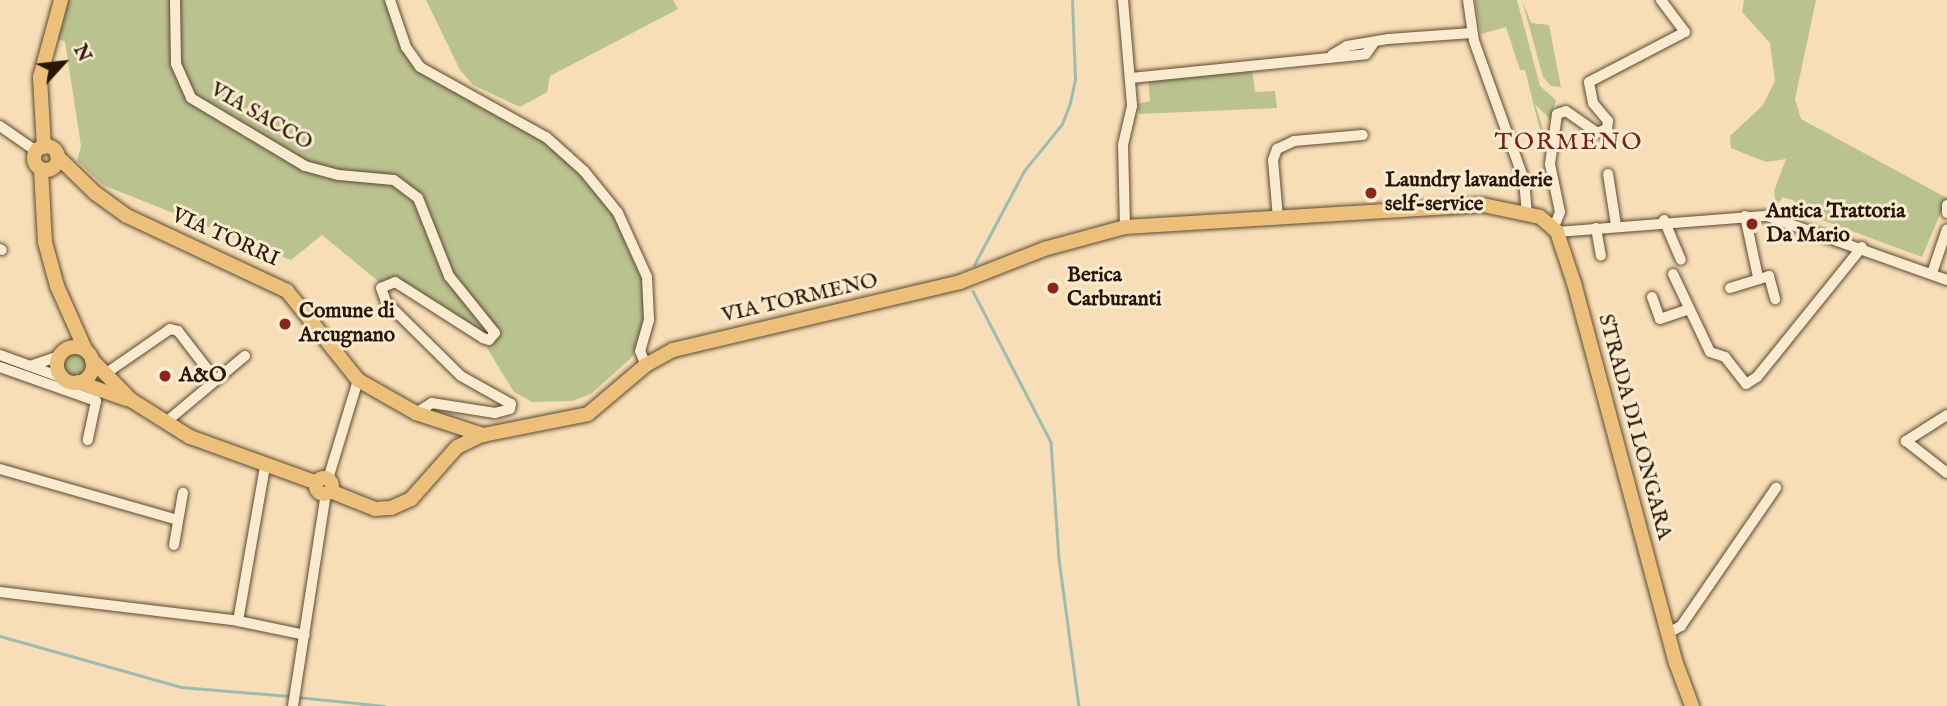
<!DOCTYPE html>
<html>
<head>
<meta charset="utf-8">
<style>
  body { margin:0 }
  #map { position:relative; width:1947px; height:706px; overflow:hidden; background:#f7deb6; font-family:"IM FELL English",serif }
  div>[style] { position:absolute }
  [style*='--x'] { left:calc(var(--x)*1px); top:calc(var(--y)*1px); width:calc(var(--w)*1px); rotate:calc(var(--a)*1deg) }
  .green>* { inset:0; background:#bac290 }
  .round { border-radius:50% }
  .stream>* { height:2.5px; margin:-1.25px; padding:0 1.25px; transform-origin:1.25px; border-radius:1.25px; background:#9dbcb1 }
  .roads { filter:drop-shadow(0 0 2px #5c4931) drop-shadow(0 0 2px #5c4931) }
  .minor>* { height:10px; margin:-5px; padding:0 5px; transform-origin:5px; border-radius:5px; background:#faead0 }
  .major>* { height:14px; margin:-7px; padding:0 7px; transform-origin:7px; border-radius:7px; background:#ecbf7b }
  .major>.ring { margin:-7px; padding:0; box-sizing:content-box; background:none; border:14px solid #ecbf7b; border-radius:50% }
  .dots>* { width:19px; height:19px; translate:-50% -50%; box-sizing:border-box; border:4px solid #faead0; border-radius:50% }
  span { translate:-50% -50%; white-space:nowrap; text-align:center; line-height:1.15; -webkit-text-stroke:6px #faead0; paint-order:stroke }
  .street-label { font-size:21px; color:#281705 }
  .poi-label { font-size:21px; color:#281705; font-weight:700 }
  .left { translate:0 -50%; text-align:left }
  .quarter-label { font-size:24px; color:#7a1f14; letter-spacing:2px }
  .north { position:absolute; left:28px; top:28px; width:70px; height:70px; -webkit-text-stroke:5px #faead0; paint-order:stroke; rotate:63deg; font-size:19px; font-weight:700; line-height:28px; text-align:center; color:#281705 }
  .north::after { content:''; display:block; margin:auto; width:24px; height:32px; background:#281705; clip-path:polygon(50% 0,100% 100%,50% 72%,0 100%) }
</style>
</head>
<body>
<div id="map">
  <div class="green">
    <div style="clip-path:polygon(64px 0,390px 0,420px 68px,546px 137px,618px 213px,650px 302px,642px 340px,631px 358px,591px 394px,572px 401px,532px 402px,514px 392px,487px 348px,488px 340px,395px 282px,384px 286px,322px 235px,291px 260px,103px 185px,77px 161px,81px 146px,65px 42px,56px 38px)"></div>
    <div style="clip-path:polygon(426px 0,673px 0,678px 9px,550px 76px,547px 92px,520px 107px,473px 85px,460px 70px)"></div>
    <div style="clip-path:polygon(1475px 0,1517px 0,1540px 86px,1556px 100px,1550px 119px,1535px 104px,1545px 135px,1549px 134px,1548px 146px,1544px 146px,1525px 70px,1520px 70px,1506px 27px,1481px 34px)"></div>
    <div style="clip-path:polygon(1522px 0,1531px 23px,1549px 25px,1561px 87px,1551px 86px,1543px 77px)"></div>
    <div style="clip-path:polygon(1744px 0,1816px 0,1795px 99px,1801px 119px,1947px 198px,1922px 257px,1792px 209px,1795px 201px,1783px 197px,1776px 206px,1774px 191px,1786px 159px,1766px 162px,1731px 148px,1730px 136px,1763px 105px,1775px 81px,1770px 43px,1742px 12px)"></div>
    <div style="clip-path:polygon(1252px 68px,1255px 92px,1275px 91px,1277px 108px,1139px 114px,1137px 104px,1150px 101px,1148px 76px)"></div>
    <div class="round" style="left:63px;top:353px;width:24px;height:24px"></div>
  </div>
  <div class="stream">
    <div style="--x:974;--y:265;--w:106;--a:-62"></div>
    <div style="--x:1024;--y:171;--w:60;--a:-51"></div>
    <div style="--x:1062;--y:124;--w:22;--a:-69"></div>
    <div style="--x:1070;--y:103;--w:25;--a:-78"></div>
    <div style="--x:1075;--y:79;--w:79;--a:-92.2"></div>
    <div style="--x:973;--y:291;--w:170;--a:62.7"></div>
    <div style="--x:1051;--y:442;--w:117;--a:86.1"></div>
    <div style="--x:1059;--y:559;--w:148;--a:82.3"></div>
    <div style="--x:0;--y:636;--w:188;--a:15.7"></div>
    <div style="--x:181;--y:687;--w:109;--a:4.7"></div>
    <div style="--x:297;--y:697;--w:88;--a:5.8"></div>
  </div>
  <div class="roads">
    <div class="minor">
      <div style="--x:175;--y:0;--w:64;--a:89.1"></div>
      <div style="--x:176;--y:64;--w:37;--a:66"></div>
      <div style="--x:191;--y:98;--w:133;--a:30.8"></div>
      <div style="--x:305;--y:166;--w:35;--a:15"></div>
      <div style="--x:339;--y:175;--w:55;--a:5.2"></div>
      <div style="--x:394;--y:180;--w:30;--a:37"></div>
      <div style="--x:418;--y:198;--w:84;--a:68.3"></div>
      <div style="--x:449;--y:276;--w:73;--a:51.1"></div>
      <div style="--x:495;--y:333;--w:9;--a:131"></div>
      <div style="--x:489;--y:340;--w:6;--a:-162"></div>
      <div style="--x:483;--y:338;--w:104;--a:-147.5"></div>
      <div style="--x:395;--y:282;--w:15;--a:157"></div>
      <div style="--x:381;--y:288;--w:15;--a:70"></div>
      <div style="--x:386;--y:302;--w:105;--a:44.6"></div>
      <div style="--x:461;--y:376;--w:57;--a:29.2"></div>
      <div style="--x:511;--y:404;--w:5;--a:101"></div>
      <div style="--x:510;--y:409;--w:16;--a:165"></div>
      <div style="--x:495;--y:413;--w:64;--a:-171"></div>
      <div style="--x:432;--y:403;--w:19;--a:148"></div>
      <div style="--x:390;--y:0;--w:50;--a:71.2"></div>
      <div style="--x:406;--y:47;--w:24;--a:55"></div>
      <div style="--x:420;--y:67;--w:144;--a:29.1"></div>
      <div style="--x:546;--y:137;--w:51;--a:41.8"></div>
      <div style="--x:584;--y:171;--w:54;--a:51"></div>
      <div style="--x:618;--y:213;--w:70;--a:65.6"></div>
      <div style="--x:647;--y:277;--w:43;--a:87.3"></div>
      <div style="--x:649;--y:320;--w:32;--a:106"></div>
      <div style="--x:640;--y:351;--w:15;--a:67"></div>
      <div style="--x:1123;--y:0;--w:106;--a:85.1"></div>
      <div style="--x:1132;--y:106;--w:40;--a:103"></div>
      <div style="--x:1123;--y:145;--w:82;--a:88.6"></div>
      <div style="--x:1468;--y:0;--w:41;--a:81.7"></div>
      <div style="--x:1474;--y:41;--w:148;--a:70.2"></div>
      <div style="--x:1524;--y:180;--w:33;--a:85"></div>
      <div style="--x:1332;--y:55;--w:17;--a:-31"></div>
      <div style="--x:1347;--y:46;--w:42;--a:-9.7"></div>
      <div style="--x:1388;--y:39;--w:84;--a:-4.1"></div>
      <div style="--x:1131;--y:78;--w:236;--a:-5.8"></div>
      <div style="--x:1366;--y:54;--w:12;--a:-55"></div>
      <div style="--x:0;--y:126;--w:44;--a:34.8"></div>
      <div style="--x:1608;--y:174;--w:52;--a:81.1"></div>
      <div style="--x:1947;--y:205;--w:8;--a:90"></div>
      <div style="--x:1745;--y:216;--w:62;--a:78"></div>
      <div style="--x:1278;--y:218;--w:58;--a:-94.9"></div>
      <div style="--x:1273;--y:160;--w:12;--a:-70"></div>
      <div style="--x:1277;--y:149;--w:19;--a:-25"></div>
      <div style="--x:1294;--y:141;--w:69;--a:-5"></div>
      <div style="--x:1664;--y:220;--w:43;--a:67"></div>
      <div style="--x:1554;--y:227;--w:16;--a:-68"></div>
      <div style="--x:1560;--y:212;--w:49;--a:-101.8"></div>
      <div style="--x:1550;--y:164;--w:50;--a:-82"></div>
      <div style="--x:1557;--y:114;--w:9;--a:-18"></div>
      <div style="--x:1566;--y:111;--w:38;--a:35"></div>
      <div style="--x:1597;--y:133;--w:11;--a:-22"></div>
      <div style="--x:1607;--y:129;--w:8;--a:-83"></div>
      <div style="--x:1608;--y:121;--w:23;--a:-130"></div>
      <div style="--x:1593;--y:103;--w:21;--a:-101"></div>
      <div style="--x:1589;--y:82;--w:108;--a:-27.5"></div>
      <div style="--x:1685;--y:32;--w:40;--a:-127"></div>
      <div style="--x:1596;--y:228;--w:28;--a:80"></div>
      <div style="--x:1557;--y:232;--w:211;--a:-4.4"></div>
      <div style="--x:1767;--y:216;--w:191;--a:19.6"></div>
      <div style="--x:0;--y:249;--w:2;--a:27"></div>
      <div style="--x:1932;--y:273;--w:46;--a:-71.2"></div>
      <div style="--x:1673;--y:274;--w:86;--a:64.6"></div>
      <div style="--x:1710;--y:352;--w:16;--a:18"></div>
      <div style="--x:1725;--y:357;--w:34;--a:52"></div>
      <div style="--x:1746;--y:384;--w:13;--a:-32"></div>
      <div style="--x:1757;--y:377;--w:167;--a:-51.1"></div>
      <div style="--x:1730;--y:288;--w:41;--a:-17.1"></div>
      <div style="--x:1769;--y:276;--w:24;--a:75"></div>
      <div style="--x:1652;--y:297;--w:23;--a:70"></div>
      <div style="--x:1660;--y:319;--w:31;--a:-19"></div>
      <div style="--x:0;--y:355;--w:67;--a:20.1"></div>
      <div style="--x:30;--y:366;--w:31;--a:-19"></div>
      <div style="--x:0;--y:367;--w:102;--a:19.5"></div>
      <div style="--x:96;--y:401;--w:40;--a:102"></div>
      <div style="--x:105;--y:374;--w:79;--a:-34.7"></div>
      <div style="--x:170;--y:329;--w:8;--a:14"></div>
      <div style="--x:178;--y:331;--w:61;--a:52.4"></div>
      <div style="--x:1947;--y:415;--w:49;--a:147.6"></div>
      <div style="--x:1906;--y:441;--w:52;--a:38"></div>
      <div style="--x:166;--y:422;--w:103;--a:-39.9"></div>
      <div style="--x:0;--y:469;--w:185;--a:16"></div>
      <div style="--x:328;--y:479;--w:103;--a:-73.1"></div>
      <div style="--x:174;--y:545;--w:53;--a:-80.2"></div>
      <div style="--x:0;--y:592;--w:240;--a:6.9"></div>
      <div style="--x:238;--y:621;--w:68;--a:11.8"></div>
      <div style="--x:238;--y:621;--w:157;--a:-80.1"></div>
      <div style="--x:1668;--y:633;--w:15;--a:-28"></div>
      <div style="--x:1681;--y:626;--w:168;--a:-55.5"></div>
      <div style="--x:293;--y:706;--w:215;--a:-81.2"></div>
    </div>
    <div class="major">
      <div class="ring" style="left:34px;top:146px;width:10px;height:10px"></div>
      <div style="--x:44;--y:147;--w:70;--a:-93.3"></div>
      <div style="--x:40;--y:77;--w:80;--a:-74.7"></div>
      <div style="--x:57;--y:156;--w:53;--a:44.2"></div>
      <div style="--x:95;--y:193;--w:39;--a:36"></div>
      <div style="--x:127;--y:216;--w:177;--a:25.1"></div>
      <div style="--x:287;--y:291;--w:114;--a:51.4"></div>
      <div style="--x:358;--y:380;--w:67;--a:29.6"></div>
      <div style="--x:416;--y:413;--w:71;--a:18.2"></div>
      <div style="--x:483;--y:435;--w:107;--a:-11.3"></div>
      <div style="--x:588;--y:414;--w:76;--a:-40.2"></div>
      <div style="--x:646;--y:365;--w:31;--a:-29"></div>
      <div style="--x:673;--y:350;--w:295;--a:-13.3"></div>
      <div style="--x:960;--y:282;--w:90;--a:-21.4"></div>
      <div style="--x:1044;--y:249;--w:84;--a:-15.2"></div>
      <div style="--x:1125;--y:227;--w:359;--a:-3.5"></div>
      <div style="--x:1483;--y:205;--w:58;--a:11.9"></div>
      <div style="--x:1540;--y:217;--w:23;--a:41"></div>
      <div style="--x:1557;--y:232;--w:54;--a:71.6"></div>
      <div style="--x:1574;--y:283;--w:393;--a:75"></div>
      <div style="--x:1676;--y:663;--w:46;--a:69.6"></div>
      <div style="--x:41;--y:169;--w:73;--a:86.9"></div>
      <div style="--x:45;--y:242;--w:46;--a:74.7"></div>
      <div style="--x:57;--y:286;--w:69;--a:66"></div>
      <div class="ring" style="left:57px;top:347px;width:22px;height:22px"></div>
      <div style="--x:92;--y:360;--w:56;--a:45.7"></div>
      <div style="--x:131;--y:400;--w:70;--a:32.1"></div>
      <div style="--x:190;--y:437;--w:135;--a:19.9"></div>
      <div style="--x:78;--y:382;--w:51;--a:19.5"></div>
      <div class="ring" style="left:316px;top:478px;width:2px;height:2px"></div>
      <div style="--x:330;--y:491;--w:48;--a:21.8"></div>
      <div style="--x:375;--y:509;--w:16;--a:-4"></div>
      <div style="--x:391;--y:508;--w:22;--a:-24"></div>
      <div style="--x:411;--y:499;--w:69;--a:-48.5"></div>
      <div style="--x:457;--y:447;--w:28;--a:-26"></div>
    </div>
  </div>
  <div class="dots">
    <div style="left:1371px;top:193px;background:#8f2418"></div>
    <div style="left:1752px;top:224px;background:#8f2418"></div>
    <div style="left:1053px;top:288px;background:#8f2418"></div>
    <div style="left:285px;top:324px;background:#8f2418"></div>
    <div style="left:165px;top:376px;background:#8f2418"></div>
  </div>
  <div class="street-label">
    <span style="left:261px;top:117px;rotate:30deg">VIA SACCO</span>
    <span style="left:225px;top:238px;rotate:24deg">VIA TORRI</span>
    <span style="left:800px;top:299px;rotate:-13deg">VIA TORMENO</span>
    <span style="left:1634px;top:427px;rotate:75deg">STRADA DI LONGARA</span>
  </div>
  <div class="poi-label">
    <span class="left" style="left:1385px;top:193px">Laundry lavanderie<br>self-service</span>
    <span class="left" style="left:1766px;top:224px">Antica Trattoria<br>Da Mario</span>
    <span class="left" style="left:1067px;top:288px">Berica<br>Carburanti</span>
    <span class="left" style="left:299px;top:324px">Comune di<br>Arcugnano</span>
    <span class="left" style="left:179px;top:376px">A&amp;O</span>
  </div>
  <div class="quarter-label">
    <span style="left:1569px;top:143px">TORMENO</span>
  </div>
  <div class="north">N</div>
</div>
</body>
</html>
